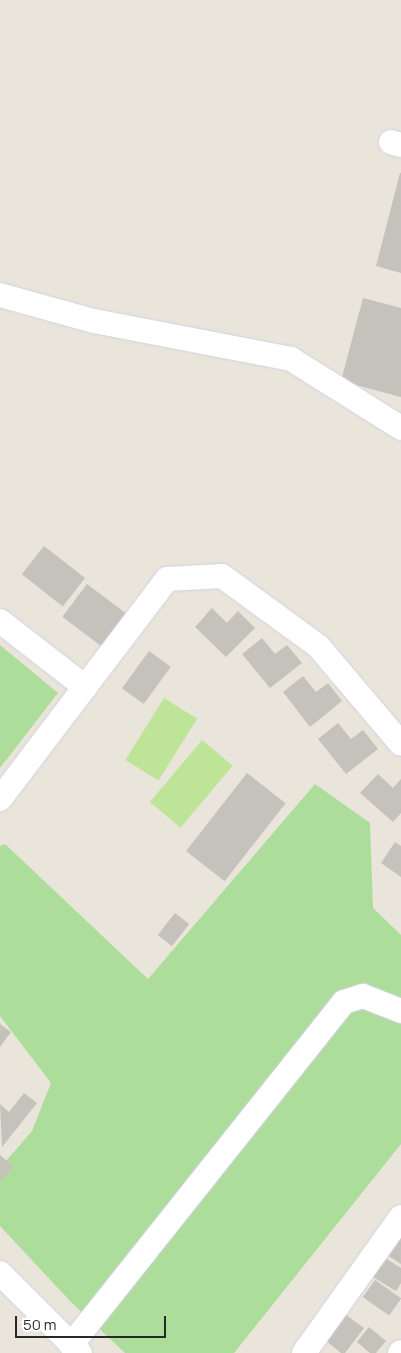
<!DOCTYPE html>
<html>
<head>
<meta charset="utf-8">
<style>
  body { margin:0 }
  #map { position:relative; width:401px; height:1353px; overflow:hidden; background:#eae5db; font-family:Manrope,sans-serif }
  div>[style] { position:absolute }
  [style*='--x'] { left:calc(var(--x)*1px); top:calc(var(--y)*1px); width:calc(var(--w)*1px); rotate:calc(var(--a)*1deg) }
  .green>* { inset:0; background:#addd9b }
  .pitch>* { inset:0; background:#bee497; transform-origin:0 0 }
  .building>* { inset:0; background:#c5c1bb; transform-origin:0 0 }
  .roads { filter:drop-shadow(0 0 1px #d0d2e1) drop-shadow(0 0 1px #d0d2e1) }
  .street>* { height:24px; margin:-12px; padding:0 12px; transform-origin:12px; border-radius:12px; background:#fff }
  span { translate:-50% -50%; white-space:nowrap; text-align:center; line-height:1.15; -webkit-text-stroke:5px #fff; paint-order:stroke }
  .scale { position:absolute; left:15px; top:1316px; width:151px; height:22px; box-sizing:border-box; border:2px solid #282828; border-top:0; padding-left:6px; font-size:15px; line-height:18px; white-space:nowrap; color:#282828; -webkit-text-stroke:4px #fff; paint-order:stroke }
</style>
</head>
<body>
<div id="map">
  <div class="green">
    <div style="clip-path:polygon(0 645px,58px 693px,0 768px)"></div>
    <div style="clip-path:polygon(315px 784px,370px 823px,373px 908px,401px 935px,401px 1144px,234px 1353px,125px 1353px,70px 1301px,0 1226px,0 1168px,32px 1131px,51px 1083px,0 1016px,0 846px,5px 844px,148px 979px)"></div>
  </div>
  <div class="pitch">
    <div style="left:164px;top:698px;width:39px;height:73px;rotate:32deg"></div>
    <div style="left:202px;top:740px;width:40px;height:81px;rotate:40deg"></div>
  </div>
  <div class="building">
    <div style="clip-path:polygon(400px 173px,401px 173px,401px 273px,376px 266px)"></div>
    <div style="clip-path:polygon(363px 298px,401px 308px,401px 397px,341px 381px)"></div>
    <div style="left:44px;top:546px;width:52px;height:36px;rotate:38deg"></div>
    <div style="left:87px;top:584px;width:51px;height:41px;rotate:37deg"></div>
    <div style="clip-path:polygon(212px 608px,227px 623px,238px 611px,255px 628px,226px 657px,195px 627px)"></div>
    <div style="clip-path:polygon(262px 638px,275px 654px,287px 645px,302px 663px,270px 688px,242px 654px)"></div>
    <div style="left:149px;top:651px;width:27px;height:46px;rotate:36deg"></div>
    <div style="clip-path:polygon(303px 676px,316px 692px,328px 683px,342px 701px,310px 727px,283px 692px)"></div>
    <div style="clip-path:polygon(338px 723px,351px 739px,363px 730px,378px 749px,346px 774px,318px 739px)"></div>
    <div style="left:247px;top:773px;width:49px;height:99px;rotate:38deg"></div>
    <div style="clip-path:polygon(378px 774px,393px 788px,401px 779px,401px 813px,393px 822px,360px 793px)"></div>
    <div style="clip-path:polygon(395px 842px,401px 846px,401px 877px,381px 863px)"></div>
    <div style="left:175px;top:913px;width:18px;height:28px;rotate:38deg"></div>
    <div style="clip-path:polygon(0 1024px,11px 1032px,0 1047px)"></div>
    <div style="clip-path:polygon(24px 1093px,37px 1103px,2px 1147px,0 1104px,9px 1112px)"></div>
    <div style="clip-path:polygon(0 1155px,13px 1166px,0 1182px)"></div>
    <div style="clip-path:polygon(401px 1228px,401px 1264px,384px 1253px)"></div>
    <div style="clip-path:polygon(385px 1258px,401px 1268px,401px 1283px,396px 1291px,373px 1277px)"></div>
    <div style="left:375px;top:1280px;width:32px;height:21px;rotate:35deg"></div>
    <div style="clip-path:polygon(345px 1314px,364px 1328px,345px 1353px,341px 1353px,325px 1340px)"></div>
    <div style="clip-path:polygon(369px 1327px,386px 1341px,376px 1353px,370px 1353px,357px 1342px)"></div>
  </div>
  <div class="roads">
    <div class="street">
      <div style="--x:391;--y:142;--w:10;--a:17"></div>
      <div style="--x:0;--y:295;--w:98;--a:15.5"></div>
      <div style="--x:94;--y:321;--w:201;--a:10.9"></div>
      <div style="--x:291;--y:359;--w:130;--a:32.1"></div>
      <div style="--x:0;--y:621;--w:108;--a:37.8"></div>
      <div style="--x:0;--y:799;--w:276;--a:-52.8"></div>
      <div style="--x:167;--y:579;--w:55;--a:-3.1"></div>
      <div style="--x:222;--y:576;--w:119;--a:36.1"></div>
      <div style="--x:318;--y:646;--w:128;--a:49.7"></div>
      <div style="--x:0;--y:1273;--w:113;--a:45"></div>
      <div style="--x:71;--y:1345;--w:438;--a:-51.5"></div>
      <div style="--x:344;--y:1002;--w:20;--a:-18"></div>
      <div style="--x:363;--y:996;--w:41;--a:21.5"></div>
      <div style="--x:304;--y:1353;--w:167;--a:-54.5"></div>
      <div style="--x:400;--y:1353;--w:1;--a:-45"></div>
    </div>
  </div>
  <div class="scale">50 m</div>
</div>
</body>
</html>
